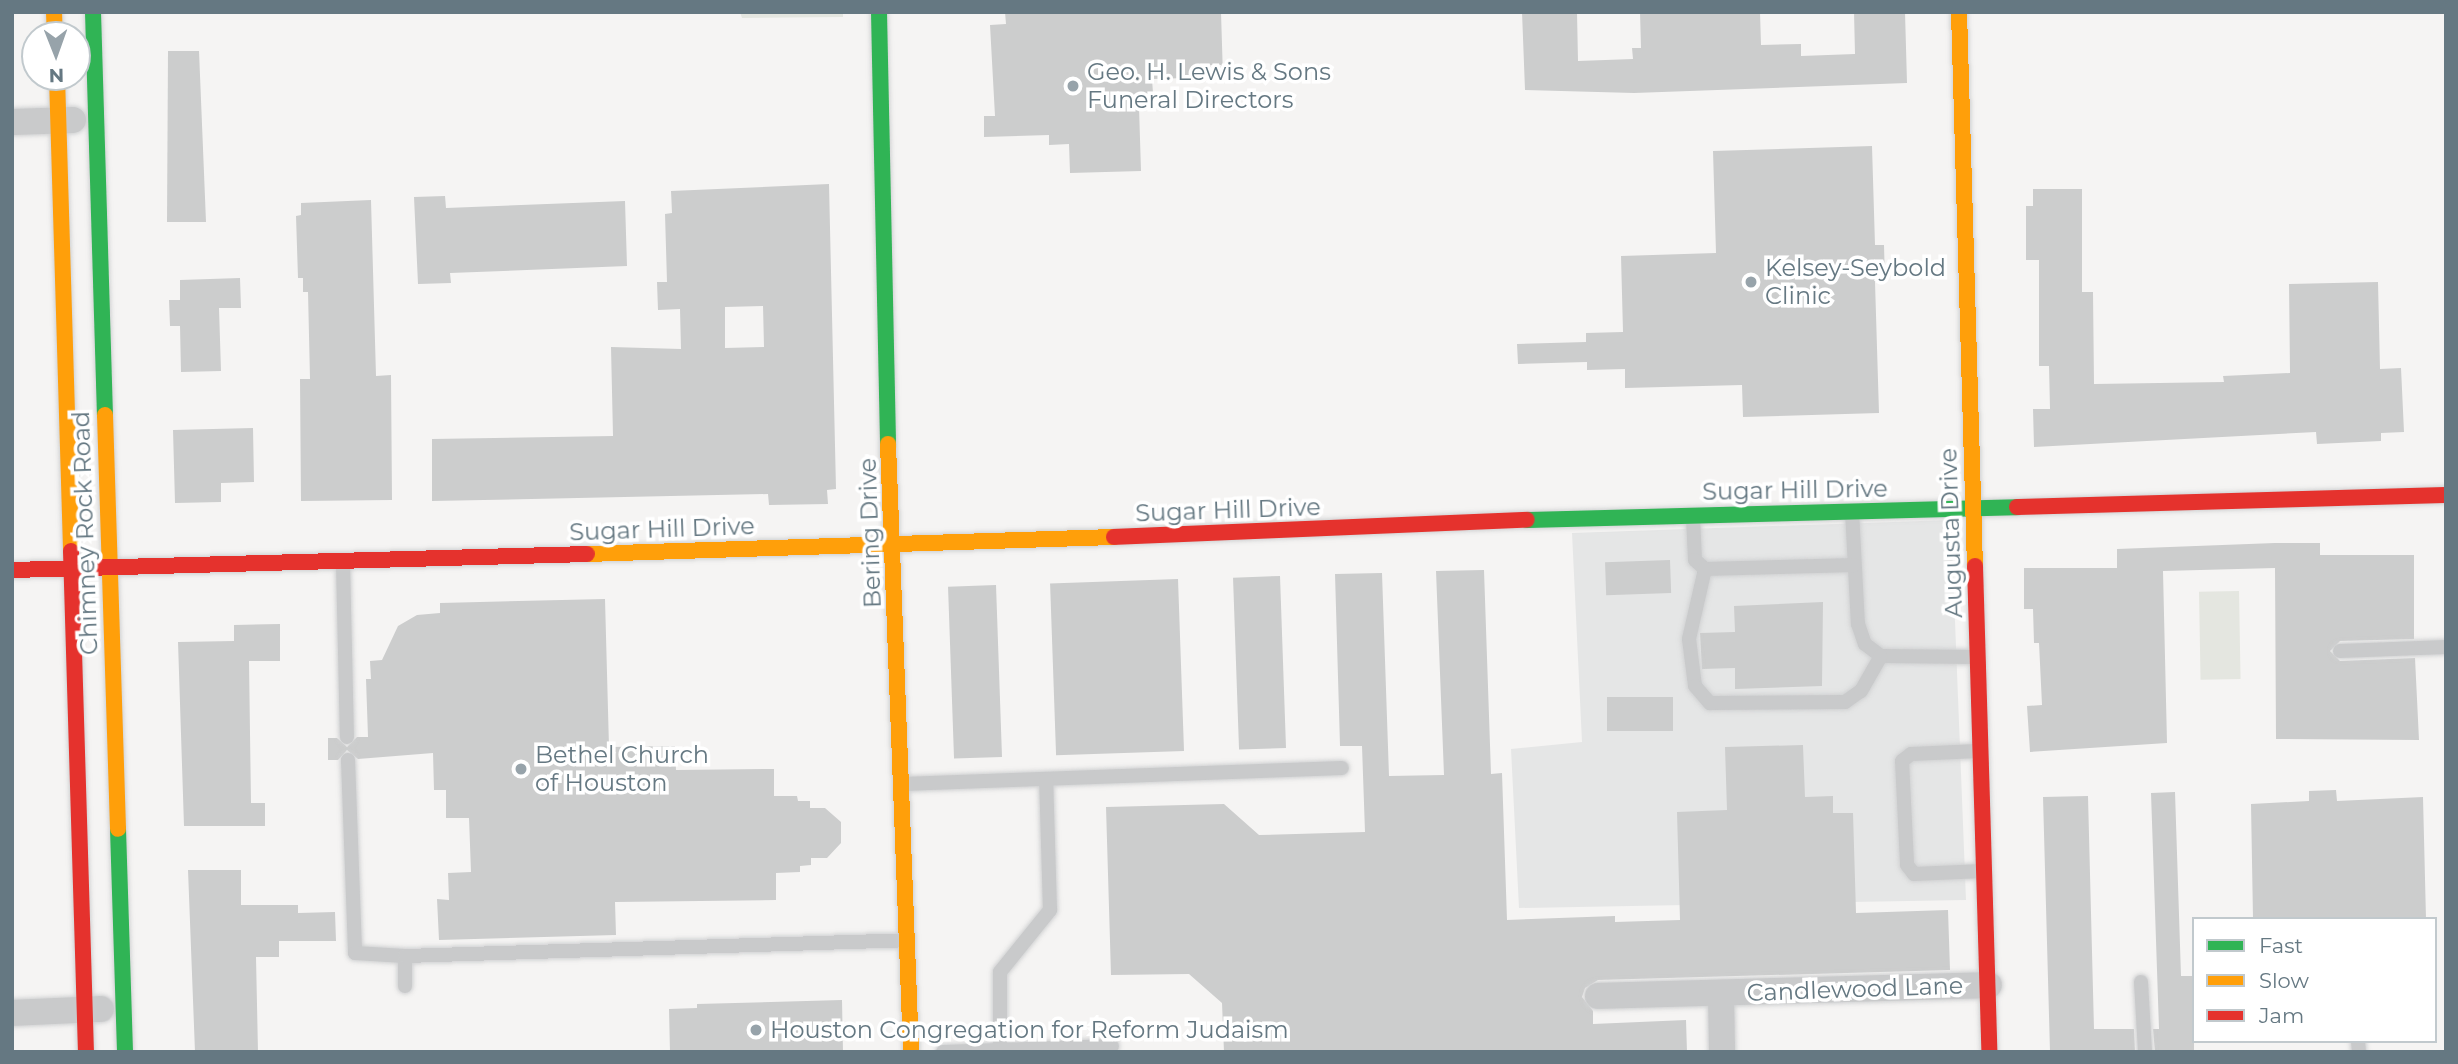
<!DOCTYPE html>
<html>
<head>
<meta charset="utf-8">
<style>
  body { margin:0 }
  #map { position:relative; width:2458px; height:1064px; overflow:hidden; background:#f5f4f3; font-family:Montserrat,sans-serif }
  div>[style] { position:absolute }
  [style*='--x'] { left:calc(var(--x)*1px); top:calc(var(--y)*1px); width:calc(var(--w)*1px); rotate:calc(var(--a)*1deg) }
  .built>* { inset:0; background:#e5e6e6 }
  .green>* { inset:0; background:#e4e6e0; transform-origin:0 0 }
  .building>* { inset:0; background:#cccdcd; transform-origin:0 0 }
  .roads { filter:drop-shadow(0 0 2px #d1d2d3) drop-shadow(0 0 2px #d1d2d3) }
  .lane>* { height:14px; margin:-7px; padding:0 7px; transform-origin:7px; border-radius:7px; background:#c9cacb }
  .street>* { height:26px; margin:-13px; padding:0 13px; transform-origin:13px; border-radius:13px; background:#c9cacb }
  .fast>* { height:16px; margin:-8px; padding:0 8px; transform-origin:8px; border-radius:8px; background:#30b455 }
  .slow>* { height:16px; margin:-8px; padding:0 8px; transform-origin:8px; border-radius:8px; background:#ff9f0a }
  .jam>* { height:16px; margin:-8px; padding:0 8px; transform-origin:8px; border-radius:8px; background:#e5322d }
  .dots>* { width:19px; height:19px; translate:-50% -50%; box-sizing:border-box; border:4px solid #fff; border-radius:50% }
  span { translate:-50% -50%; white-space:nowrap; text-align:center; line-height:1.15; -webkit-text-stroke:7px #fff; paint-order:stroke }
  .poi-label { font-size:24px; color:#657882 }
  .left { translate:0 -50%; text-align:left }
  .street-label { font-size:24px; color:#657882 }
  .frame { position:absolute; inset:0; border:14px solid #657882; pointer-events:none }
  .legend { position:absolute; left:2192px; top:917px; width:245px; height:126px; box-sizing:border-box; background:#fff; border:2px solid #c1c9cd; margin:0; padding:9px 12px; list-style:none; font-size:21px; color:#657882 }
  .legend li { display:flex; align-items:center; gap:14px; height:35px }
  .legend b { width:35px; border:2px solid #c1c9cd }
  .north { position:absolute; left:21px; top:21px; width:70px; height:70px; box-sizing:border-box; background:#fff; border:2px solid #c1c9cd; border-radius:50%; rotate:179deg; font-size:19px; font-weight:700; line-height:28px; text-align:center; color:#657882 }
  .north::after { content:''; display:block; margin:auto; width:24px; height:32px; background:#97a3aa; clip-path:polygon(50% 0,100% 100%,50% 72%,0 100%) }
</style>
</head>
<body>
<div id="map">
  <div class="built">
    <div style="clip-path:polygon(1951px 520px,1966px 900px,1519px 908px,1511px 749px,1582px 742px,1572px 533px)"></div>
  </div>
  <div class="green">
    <div style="clip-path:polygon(740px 12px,843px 12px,843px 17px,742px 18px)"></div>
    <div style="left:2239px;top:591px;width:88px;height:40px;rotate:89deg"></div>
  </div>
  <div class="building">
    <div style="clip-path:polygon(1005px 12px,1221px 12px,1223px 77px,1152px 79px,1153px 93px,1139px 107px,1141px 171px,1070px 173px,1069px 144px,1049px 145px,1049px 135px,984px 137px,984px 116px,995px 116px,990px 25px,1006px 24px)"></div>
    <div style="clip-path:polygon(1522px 12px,1577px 12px,1578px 61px,1633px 59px,1632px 48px,1641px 48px,1640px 12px,1760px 12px,1761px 45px,1801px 44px,1801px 56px,1855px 54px,1854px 12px,1905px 12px,1907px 83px,1634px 93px,1525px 90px)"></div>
    <div style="clip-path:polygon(168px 51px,199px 51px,206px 222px,167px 222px)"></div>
    <div style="clip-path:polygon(1872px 146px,1875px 245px,1884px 245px,1885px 281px,1875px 282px,1879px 413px,1743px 417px,1742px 385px,1625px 388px,1625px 369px,1587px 370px,1587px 362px,1518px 364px,1517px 344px,1586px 342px,1586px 333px,1623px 332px,1621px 256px,1716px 253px,1713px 151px)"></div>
    <div style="clip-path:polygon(evenodd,829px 184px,836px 489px,827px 490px,828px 504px,769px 505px,768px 494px,432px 501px,432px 439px,613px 436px,611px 347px,681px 349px,680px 309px,658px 310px,657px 282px,667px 282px,665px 214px,672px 213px,671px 191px,829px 184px,763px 306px,764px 347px,725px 348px,725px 307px,763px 306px)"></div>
    <div style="clip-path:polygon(2033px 189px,2082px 189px,2082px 292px,2093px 292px,2094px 384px,2224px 382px,2223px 376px,2290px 373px,2289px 284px,2378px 282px,2380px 369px,2401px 368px,2404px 432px,2381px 433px,2381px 441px,2317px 444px,2316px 432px,2034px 447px,2033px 409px,2050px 409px,2049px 366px,2039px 366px,2039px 260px,2026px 260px,2026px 206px,2033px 206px)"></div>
    <div style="clip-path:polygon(445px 196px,446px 208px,625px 201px,627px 266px,450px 273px,451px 283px,418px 284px,414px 197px)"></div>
    <div style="clip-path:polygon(371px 200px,376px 376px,391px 375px,392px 500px,301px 501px,300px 379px,310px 379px,308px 292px,303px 292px,303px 278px,298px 278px,296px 216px,301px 215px,301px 203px)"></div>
    <div style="clip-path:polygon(240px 278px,241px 308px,219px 308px,221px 371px,181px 372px,180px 326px,170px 326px,169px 300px,180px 300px,180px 280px)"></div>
    <div style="clip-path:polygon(253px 428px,254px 482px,221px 483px,221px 502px,175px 503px,173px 430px)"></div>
    <div style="clip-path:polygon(2275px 543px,2320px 543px,2320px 555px,2414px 555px,2414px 639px,2340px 641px,2330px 651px,2340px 661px,2415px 658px,2419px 740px,2276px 739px,2275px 568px,2163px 571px,2167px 743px,2030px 752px,2027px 706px,2042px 705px,2039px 643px,2034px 643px,2033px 609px,2024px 609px,2024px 568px,2117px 568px,2117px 549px)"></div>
    <div style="left:1670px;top:560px;width:33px;height:65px;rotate:88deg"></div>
    <div style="clip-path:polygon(1484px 570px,1491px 774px,1502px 773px,1507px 920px,1615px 916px,1615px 922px,1680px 920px,1677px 812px,1727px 810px,1725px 747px,1803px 745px,1805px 797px,1833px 796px,1833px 813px,1853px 813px,1856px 913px,1948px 910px,1950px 970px,1598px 980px,1585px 988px,1582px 997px,1593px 1011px,1593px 1024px,1686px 1020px,1687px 1052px,1224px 1052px,1222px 1003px,1189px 974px,1111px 975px,1106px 807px,1224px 804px,1259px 835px,1365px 832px,1362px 746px,1340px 746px,1335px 574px,1382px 573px,1389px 776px,1444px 775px,1436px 571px)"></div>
    <div style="left:1280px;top:576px;width:172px;height:47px;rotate:88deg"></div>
    <div style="left:1178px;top:579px;width:172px;height:128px;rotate:88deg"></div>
    <div style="left:996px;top:585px;width:172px;height:48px;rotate:88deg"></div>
    <div style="clip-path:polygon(605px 599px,609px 747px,675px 746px,676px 770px,774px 769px,774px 796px,797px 796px,798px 801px,810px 801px,810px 808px,825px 808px,841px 822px,841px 843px,827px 858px,811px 858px,811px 865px,800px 866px,800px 872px,776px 873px,776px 900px,615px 902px,616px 935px,439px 940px,437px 899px,449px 900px,448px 873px,471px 872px,469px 818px,446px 818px,446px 790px,434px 790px,433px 753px,358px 759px,347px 750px,338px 760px,328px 760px,328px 738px,337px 738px,347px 747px,357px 737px,368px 737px,366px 679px,371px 679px,370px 661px,382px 660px,398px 626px,417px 615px,440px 613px,440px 603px)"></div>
    <div style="clip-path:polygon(1823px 602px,1822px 686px,1735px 689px,1735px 668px,1702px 669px,1700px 633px,1735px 632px,1734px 606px)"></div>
    <div style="clip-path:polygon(280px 624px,280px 661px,249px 661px,251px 803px,265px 803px,265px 826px,184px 826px,178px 642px,234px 641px,234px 625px)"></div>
    <div style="left:1673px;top:697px;width:34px;height:66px;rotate:90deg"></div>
    <div style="clip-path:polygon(2336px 790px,2337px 801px,2423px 797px,2426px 919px,2253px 919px,2251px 804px,2309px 801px,2309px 791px)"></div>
    <div style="clip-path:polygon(2175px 792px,2181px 976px,2194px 976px,2194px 1052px,2155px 1052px,2153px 1029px,2159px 1029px,2151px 793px)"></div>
    <div style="clip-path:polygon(2088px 796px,2094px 1029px,2134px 1029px,2135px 1052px,2050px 1052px,2043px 797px)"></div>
    <div style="clip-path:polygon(188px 870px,241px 870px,241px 905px,298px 905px,298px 913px,335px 912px,336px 941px,279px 941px,279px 957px,256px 957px,258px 1052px,195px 1052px)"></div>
    <div style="clip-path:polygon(842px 1000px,843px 1052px,670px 1052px,669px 1009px,697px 1008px,697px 1004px)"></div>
  </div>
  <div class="roads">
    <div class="lane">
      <div style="--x:1852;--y:511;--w:113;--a:87"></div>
      <div style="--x:1858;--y:624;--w:21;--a:71"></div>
      <div style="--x:1865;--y:644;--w:20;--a:37"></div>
      <div style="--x:1881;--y:656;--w:95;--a:0.6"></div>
      <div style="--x:1693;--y:517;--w:43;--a:87.3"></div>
      <div style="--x:1695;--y:560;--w:13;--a:42"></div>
      <div style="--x:1705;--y:569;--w:149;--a:-1.5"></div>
      <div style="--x:343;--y:563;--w:174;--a:88.7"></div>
      <div style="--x:1705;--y:569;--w:72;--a:102.9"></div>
      <div style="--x:1689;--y:639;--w:47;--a:82.7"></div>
      <div style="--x:1695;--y:686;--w:23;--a:49"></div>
      <div style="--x:1710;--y:703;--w:135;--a:-0.4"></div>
      <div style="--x:1845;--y:702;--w:19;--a:-35"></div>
      <div style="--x:1861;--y:691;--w:40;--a:-60.3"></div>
      <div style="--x:2340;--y:651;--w:106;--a:-2.2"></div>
      <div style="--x:1978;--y:751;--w:67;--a:177.4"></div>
      <div style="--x:1911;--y:754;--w:11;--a:142"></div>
      <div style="--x:1902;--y:761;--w:104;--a:87.2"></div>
      <div style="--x:1907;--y:865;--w:11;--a:52"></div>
      <div style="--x:1914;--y:874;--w:69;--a:-2.5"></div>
      <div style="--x:348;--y:760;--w:193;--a:87.9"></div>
      <div style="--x:355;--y:953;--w:50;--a:3.4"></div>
      <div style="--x:405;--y:956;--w:30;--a:90"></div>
      <div style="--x:903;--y:784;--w:439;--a:-2.1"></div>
      <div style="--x:405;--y:956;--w:499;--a:-1.8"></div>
      <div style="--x:2141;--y:982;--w:70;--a:86.7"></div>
      <div style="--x:2358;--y:1041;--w:11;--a:85"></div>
      <div style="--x:943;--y:1052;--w:169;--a:-2"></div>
      <div style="--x:1000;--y:1052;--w:80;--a:-90"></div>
      <div style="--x:1000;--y:972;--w:80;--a:-51.1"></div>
      <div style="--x:1050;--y:910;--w:131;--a:-91.7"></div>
    </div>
    <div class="street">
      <div style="--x:12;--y:122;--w:61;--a:-1.9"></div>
      <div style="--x:1721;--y:993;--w:59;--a:89"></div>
      <div style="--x:1598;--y:996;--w:391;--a:-1.6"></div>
      <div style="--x:12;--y:1013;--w:89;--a:-2.6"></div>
    </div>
    <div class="fast">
      <div style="--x:93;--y:12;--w:403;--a:88.3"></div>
      <div style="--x:879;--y:12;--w:432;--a:88.8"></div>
      <div style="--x:1527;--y:520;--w:490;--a:-1.5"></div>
      <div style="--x:118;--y:829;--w:223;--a:88.2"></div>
    </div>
    <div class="slow">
      <div style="--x:54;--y:12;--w:23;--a:88"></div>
      <div style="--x:1959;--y:12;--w:554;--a:88.35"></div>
      <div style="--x:57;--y:77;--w:474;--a:88.3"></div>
      <div style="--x:105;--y:415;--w:414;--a:88.2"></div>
      <div style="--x:888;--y:444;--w:608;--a:87.83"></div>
      <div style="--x:587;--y:554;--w:527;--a:-1.85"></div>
    </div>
    <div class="jam">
      <div style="--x:2017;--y:507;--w:429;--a:-1.6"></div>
      <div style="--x:1114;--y:537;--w:413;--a:-2.4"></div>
      <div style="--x:71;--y:551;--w:501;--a:88.29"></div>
      <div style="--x:1975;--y:566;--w:486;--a:88.3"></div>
      <div style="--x:12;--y:570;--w:575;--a:-1.59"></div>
    </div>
  </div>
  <div class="dots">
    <div style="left:1073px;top:86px;background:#97a3aa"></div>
    <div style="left:1751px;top:282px;background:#97a3aa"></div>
    <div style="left:521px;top:769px;background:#97a3aa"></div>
    <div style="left:756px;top:1030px;background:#97a3aa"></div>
  </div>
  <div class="poi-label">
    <span class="left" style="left:1087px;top:86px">Geo. H. Lewis &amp; Sons<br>Funeral Directors</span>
    <span class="left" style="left:1765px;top:282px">Kelsey-Seybold<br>Clinic</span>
    <span class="left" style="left:535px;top:769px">Bethel Church<br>of Houston</span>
    <span class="left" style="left:770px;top:1030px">Houston Congregation for Reform Judaism</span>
  </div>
  <div class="street-label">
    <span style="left:1795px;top:490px;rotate:-1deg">Sugar Hill Drive</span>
    <span style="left:1228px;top:510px;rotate:-2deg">Sugar Hill Drive</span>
    <span style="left:662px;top:529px;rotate:-2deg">Sugar Hill Drive</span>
    <span style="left:85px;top:533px;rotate:-92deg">Chimney Rock Road</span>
    <span style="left:870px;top:533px;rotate:-92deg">Bering Drive</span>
    <span style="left:1951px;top:533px;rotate:-92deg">Augusta Drive</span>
    <span style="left:1855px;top:989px;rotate:-2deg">Candlewood Lane</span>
  </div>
  <div class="frame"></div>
  <ul class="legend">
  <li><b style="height:9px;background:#30b455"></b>Fast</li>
  <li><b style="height:9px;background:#ff9f0a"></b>Slow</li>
  <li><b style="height:9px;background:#e5322d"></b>Jam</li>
  </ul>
  <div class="north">N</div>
</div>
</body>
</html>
